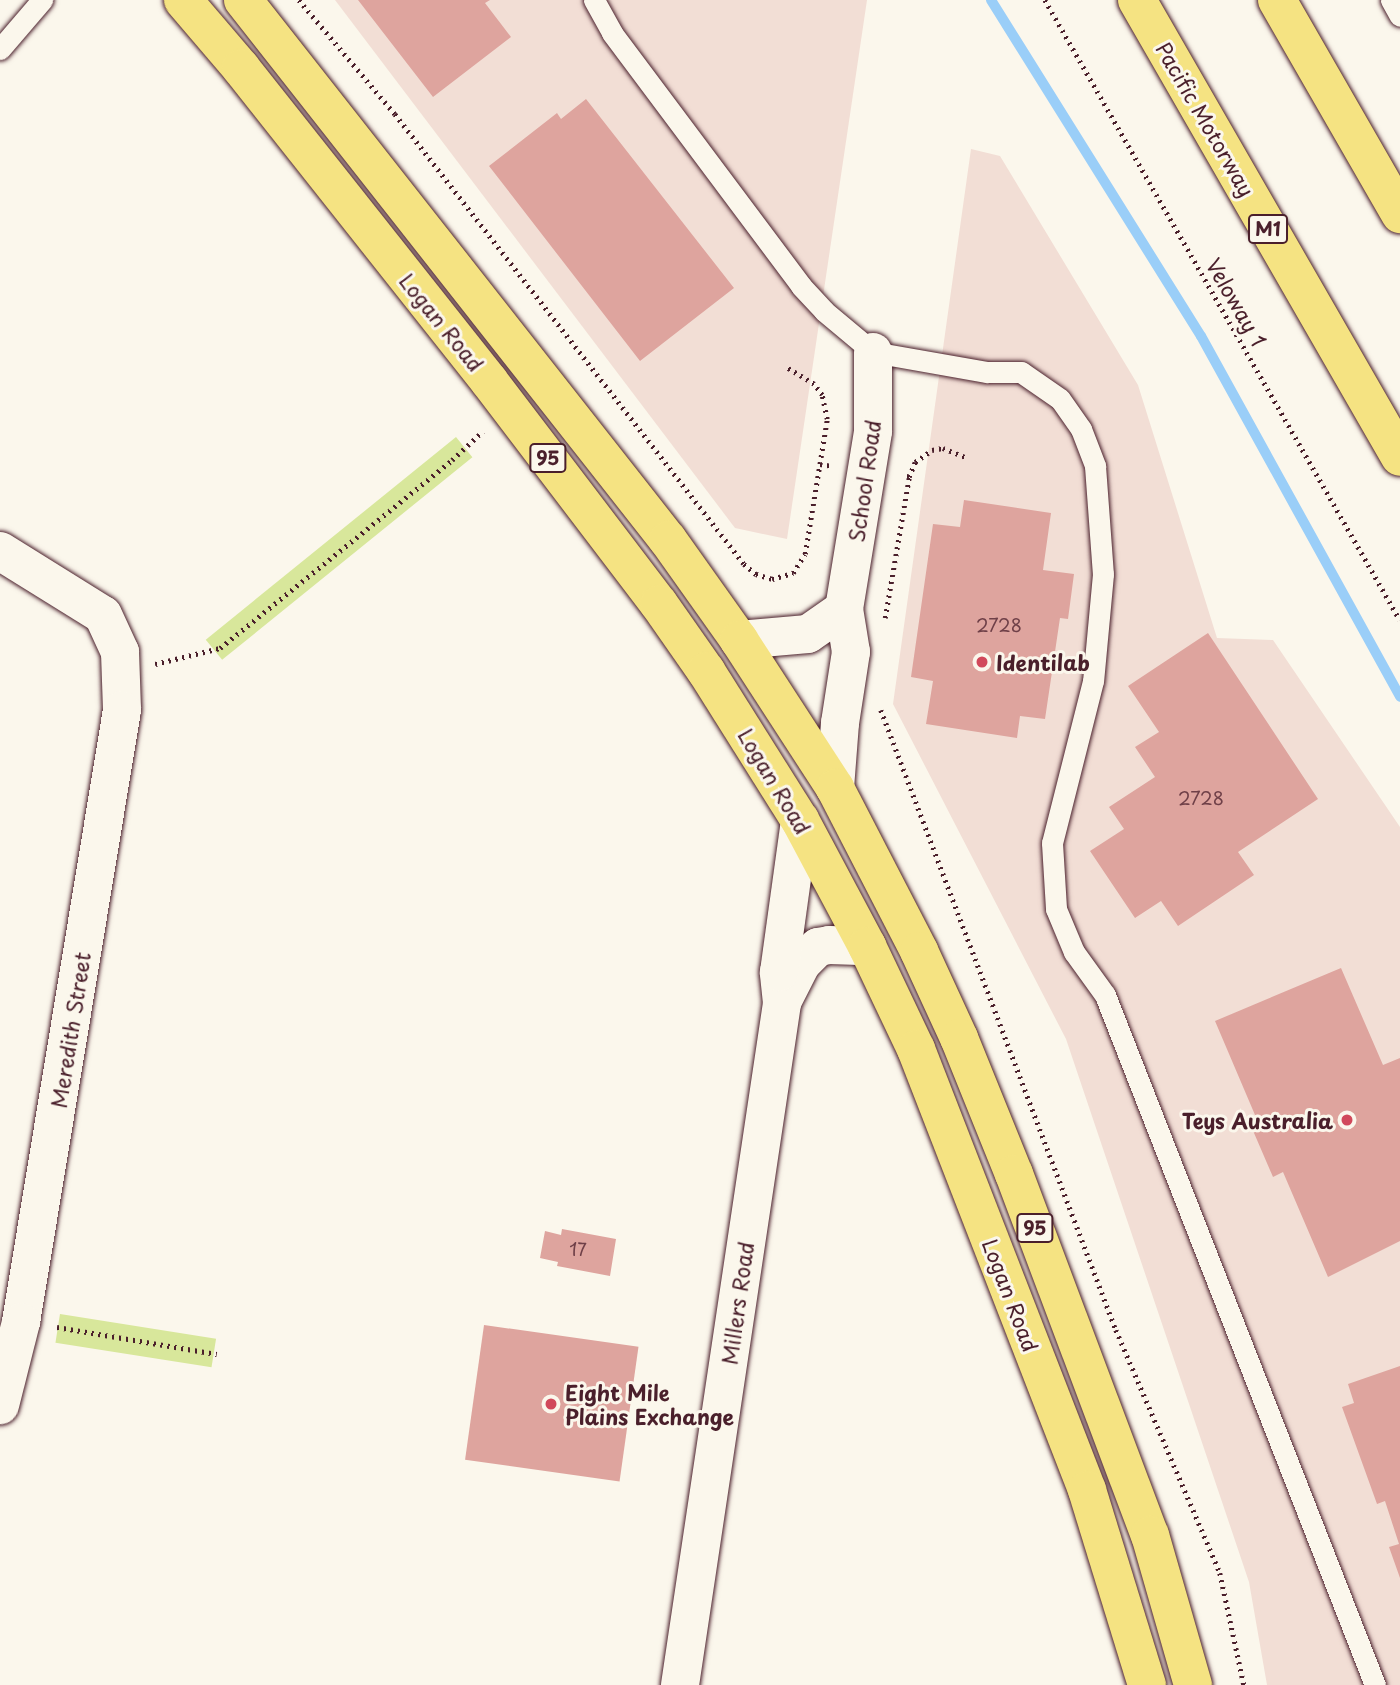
<!DOCTYPE html>
<html>
<head>
<meta charset="utf-8">
<style>
  body { margin:0 }
  #map { position:relative; width:1400px; height:1685px; overflow:hidden; background:#fbf7ec; font-family:"Playpen Sans",sans-serif }
  div>[style] { position:absolute }
  [style*='--x'] { left:calc(var(--x)*1px); top:calc(var(--y)*1px); width:calc(var(--w)*1px); rotate:calc(var(--a)*1deg) }
  .built>* { inset:0; background:#f2ded5 }
  .green>* { inset:0; background:#d8e79b; transform-origin:0 0 }
  .stream>* { height:10px; margin:-5px; padding:0 5px; transform-origin:5px; border-radius:5px; background:#9acef8 }
  .building>* { inset:0; background:#dea49e; transform-origin:0 0 }
  .path>* { height:4.5px; margin-top:-2.25px; transform-origin:0; background:repeating-linear-gradient(90deg,#4a1f2b 0 2px,transparent 0 7px) }
  .roads { filter:drop-shadow(0 0 2px #4a1f2b) drop-shadow(0 0 2px #4a1f2b) }
  .lane>* { height:21px; margin:-10.5px; padding:0 10.5px; transform-origin:10.5px; border-radius:10.5px; background:#fbf7ec }
  .street>* { height:38px; margin:-19px; padding:0 19px; transform-origin:19px; border-radius:19px; background:#fbf7ec }
  .secondary>* { height:38px; margin:-19px; padding:0 19px; transform-origin:19px; border-radius:19px; background:#fbf7ec }
  .primary>* { height:38px; margin:-19px; padding:0 19px; transform-origin:19px; border-radius:19px; background:#f5e382 }
  .highway>* { height:38px; margin:-19px; padding:0 19px; transform-origin:19px; border-radius:19px; background:#f5e382 }
  .dots>* { width:19px; height:19px; translate:-50% -50%; box-sizing:border-box; border:4px solid #fbf7ec; border-radius:50% }
  span { translate:-50% -50%; white-space:nowrap; text-align:center; line-height:1.15; -webkit-text-stroke:6px #fbf7ec; paint-order:stroke }
  .number-label { font-size:18px; color:#6f4048 }
  .number-label span { -webkit-text-stroke-width:0 }
  .shield-label span { padding:2px 5px; background:#fbf7ec; border:2px solid; border-radius:5px; -webkit-text-stroke-width:0 }
  .shield-label { font-size:19px; color:#4a1f2b; font-weight:700 }
  .street-label { font-size:21px; color:#4a1f2b }
  .poi-label { font-size:21px; color:#4a1f2b; font-weight:700 }
  .left { translate:0 -50%; text-align:left }
  .right { translate:-100% -50%; text-align:right }
</style>
</head>
<body>
<div id="map">
  <div class="built">
    <div style="clip-path:polygon(335px 0,867px 0,787px 539px,735px 528px)"></div>
    <div style="clip-path:polygon(971px 149px,1000px 156px,1138px 385px,1217px 638px,1273px 640px,1400px 827px,1400px 1685px,1267px 1685px,1249px 1582px,1066px 1039px,893px 704px)"></div>
  </div>
  <div class="green">
    <div style="left:456px;top:437px;width:26px;height:322px;rotate:51deg"></div>
    <div style="left:60px;top:1314px;width:158px;height:29px;rotate:9deg"></div>
  </div>
  <div class="stream">
    <div style="--x:991;--y:0;--w:396;--a:58"></div>
    <div style="--x:1201;--y:336;--w:412;--a:61.1"></div>
  </div>
  <div class="building">
    <div style="clip-path:polygon(358px 0,490px 0,485px 3px,511px 37px,433px 97px)"></div>
    <div style="clip-path:polygon(586px 99px,734px 288px,640px 361px,489px 166px,557px 113px,561px 119px)"></div>
    <div style="clip-path:polygon(964px 500px,1051px 513px,1043px 570px,1074px 574px,1068px 619px,1060px 618px,1045px 719px,1020px 716px,1017px 738px,926px 724px,933px 681px,911px 677px,933px 524px,960px 527px)"></div>
    <div style="clip-path:polygon(1208px 633px,1318px 799px,1238px 852px,1254px 875px,1178px 926px,1161px 901px,1135px 918px,1090px 851px,1124px 829px,1109px 807px,1155px 777px,1135px 747px,1159px 732px,1128px 686px)"></div>
    <div style="clip-path:polygon(1341px 968px,1383px 1065px,1400px 1058px,1400px 1241px,1328px 1277px,1283px 1172px,1273px 1177px,1251px 1126px,1258px 1122px,1215px 1021px)"></div>
    <div style="clip-path:polygon(562px 1229px,616px 1239px,610px 1276px,557px 1266px,558px 1262px,540px 1258px,545px 1231px,561px 1235px)"></div>
    <div style="left:484px;top:1325px;width:156px;height:136px;rotate:8deg"></div>
    <div style="clip-path:polygon(1400px 1366px,1400px 1578px,1389px 1547px,1399px 1544px,1385px 1501px,1377px 1504px,1342px 1407px,1354px 1403px,1348px 1384px)"></div>
  </div>
  <div class="path">
    <div style="--x:299;--y:0;--w:149;--a:49.9"></div>
    <div style="--x:395;--y:114;--w:569;--a:52.2"></div>
    <div style="--x:744;--y:564;--w:16;--a:40"></div>
    <div style="--x:756;--y:574;--w:17;--a:17"></div>
    <div style="--x:772;--y:579;--w:22;--a:-16"></div>
    <div style="--x:793;--y:573;--w:22;--a:-58"></div>
    <div style="--x:805;--y:554;--w:137;--a:-80.7"></div>
    <div style="--x:827;--y:419;--w:25;--a:-102"></div>
    <div style="--x:822;--y:395;--w:14;--a:-126"></div>
    <div style="--x:814;--y:384;--w:31;--a:-149"></div>
    <div style="--x:1045;--y:0;--w:714;--a:60.21"></div>
    <div style="--x:820;--y:464;--w:12;--a:9"></div>
    <div style="--x:909;--y:477;--w:16;--a:-68"></div>
    <div style="--x:915;--y:462;--w:21;--a:-35"></div>
    <div style="--x:932;--y:450;--w:11;--a:-10"></div>
    <div style="--x:943;--y:448;--w:24;--a:22"></div>
    <div style="--x:885;--y:618;--w:143;--a:-80.3"></div>
    <div style="--x:909;--y:477;--w:6;--a:-171"></div>
    <div style="--x:155;--y:664;--w:67;--a:-13.8"></div>
    <div style="--x:220;--y:648;--w:299;--a:-39"></div>
    <div style="--x:452;--y:460;--w:42;--a:-43.1"></div>
    <div style="--x:881;--y:710;--w:663;--a:69.24"></div>
    <div style="--x:1116;--y:1330;--w:264;--a:66.8"></div>
    <div style="--x:1220;--y:1573;--w:115;--a:77.9"></div>
    <div style="--x:57;--y:1327;--w:162;--a:9.6"></div>
  </div>
  <div class="roads">
    <div class="lane">
      <div style="--x:594;--y:0;--w:38;--a:61"></div>
      <div style="--x:612;--y:33;--w:316;--a:53.2"></div>
      <div style="--x:801;--y:286;--w:34;--a:47"></div>
      <div style="--x:824;--y:311;--w:64;--a:39.9"></div>
      <div style="--x:873;--y:352;--w:116;--a:10"></div>
      <div style="--x:987;--y:372;--w:34;--a:0"></div>
      <div style="--x:1021;--y:372;--w:47;--a:34.7"></div>
      <div style="--x:1060;--y:399;--w:37;--a:55"></div>
      <div style="--x:1081;--y:429;--w:40;--a:69"></div>
      <div style="--x:1095;--y:466;--w:108;--a:85.8"></div>
      <div style="--x:1103;--y:574;--w:107;--a:95.3"></div>
      <div style="--x:1093;--y:681;--w:167;--a:104.2"></div>
      <div style="--x:1052;--y:843;--w:66;--a:86.5"></div>
      <div style="--x:1056;--y:909;--w:47;--a:67.3"></div>
      <div style="--x:1074;--y:952;--w:53;--a:54.2"></div>
      <div style="--x:1105;--y:995;--w:741;--a:68.63"></div>
      <div style="--x:1391;--y:0;--w:18;--a:61"></div>
      <div style="--x:0;--y:49;--w:65;--a:-49.4"></div>
    </div>
    <div class="street">
      <div style="--x:0;--y:551;--w:121;--a:31.9"></div>
      <div style="--x:103;--y:615;--w:41;--a:65.3"></div>
      <div style="--x:120;--y:652;--w:58;--a:88"></div>
      <div style="--x:122;--y:710;--w:620;--a:99.37"></div>
      <div style="--x:21;--y:1322;--w:86;--a:104.2"></div>
      <div style="--x:739;--y:640;--w:69;--a:-5"></div>
      <div style="--x:808;--y:634;--w:44;--a:-34.8"></div>
      <div style="--x:835;--y:788;--w:65;--a:-85.6"></div>
      <div style="--x:840;--y:723;--w:72;--a:-81.2"></div>
      <div style="--x:851;--y:652;--w:44;--a:-99.2"></div>
      <div style="--x:844;--y:609;--w:180;--a:-80.7"></div>
      <div style="--x:873;--y:431;--w:79;--a:-90"></div>
    </div>
    <div class="secondary">
      <div style="--x:784;--y:998;--w:38;--a:-63"></div>
      <div style="--x:801;--y:964;--w:24;--a:-45"></div>
      <div style="--x:818;--y:947;--w:11;--a:-10"></div>
      <div style="--x:829;--y:945;--w:38;--a:2"></div>
      <div style="--x:680;--y:1685;--w:690;--a:-81.49"></div>
      <div style="--x:782;--y:1003;--w:31;--a:-96"></div>
      <div style="--x:779;--y:972;--w:153;--a:-82.1"></div>
    </div>
    <div class="primary">
      <div style="--x:183;--y:0;--w:89;--a:49.5"></div>
      <div style="--x:241;--y:68;--w:399;--a:51.6"></div>
      <div style="--x:489;--y:381;--w:280;--a:52.7"></div>
      <div style="--x:659;--y:604;--w:82;--a:55"></div>
      <div style="--x:706;--y:671;--w:176;--a:57.8"></div>
      <div style="--x:800;--y:820;--w:143;--a:62"></div>
      <div style="--x:867;--y:946;--w:114;--a:64.6"></div>
      <div style="--x:916;--y:1049;--w:473;--a:68.8"></div>
      <div style="--x:1087;--y:1490;--w:204;--a:72.9"></div>
      <div style="--x:243;--y:0;--w:687;--a:51.8"></div>
      <div style="--x:668;--y:540;--w:123;--a:54.6"></div>
      <div style="--x:739;--y:640;--w:176;--a:57"></div>
      <div style="--x:835;--y:788;--w:183;--a:62.7"></div>
      <div style="--x:919;--y:951;--w:96;--a:65.3"></div>
      <div style="--x:959;--y:1038;--w:147;--a:68"></div>
      <div style="--x:1014;--y:1174;--w:386;--a:69.4"></div>
      <div style="--x:1150;--y:1535;--w:156;--a:74"></div>
    </div>
    <div class="highway">
      <div style="--x:1137;--y:0;--w:527;--a:60.08"></div>
      <div style="--x:1277;--y:0;--w:247;--a:60.1"></div>
    </div>
  </div>
  <div class="dots">
    <div style="left:982px;top:662px;background:#d1495b"></div>
    <div style="left:1347px;top:1120px;background:#d1495b"></div>
    <div style="left:551px;top:1404px;background:#d1495b"></div>
  </div>
  <div class="number-label">
    <span style="left:999px;top:625px">2728</span>
    <span style="left:1201px;top:798px">2728</span>
    <span style="left:578px;top:1249px">17</span>
  </div>
  <div class="shield-label">
    <span style="left:1268px;top:229px">M1</span>
    <span style="left:548px;top:458px">95</span>
    <span style="left:1035px;top:1228px">95</span>
  </div>
  <div class="street-label">
    <span style="left:1206px;top:119px;rotate:60deg">Pacific Motorway</span>
    <span style="left:1237px;top:302px;rotate:60deg">Veloway 1</span>
    <span style="left:442px;top:322px;rotate:51deg">Logan Road</span>
    <span style="left:864px;top:481px;rotate:-82deg">School Road</span>
    <span style="left:775px;top:781px;rotate:59deg">Logan Road</span>
    <span style="left:70px;top:1030px;rotate:-81deg">Meredith Street</span>
    <span style="left:1011px;top:1295px;rotate:69deg">Logan Road</span>
    <span style="left:737px;top:1303px;rotate:-82deg">Millers Road</span>
  </div>
  <div class="poi-label">
    <span class="left" style="left:996px;top:662px">Identilab</span>
    <span class="right" style="left:1333px;top:1120px">Teys Australia</span>
    <span class="left" style="left:565px;top:1404px">Eight Mile<br>Plains Exchange</span>
  </div>
</div>
</body>
</html>
